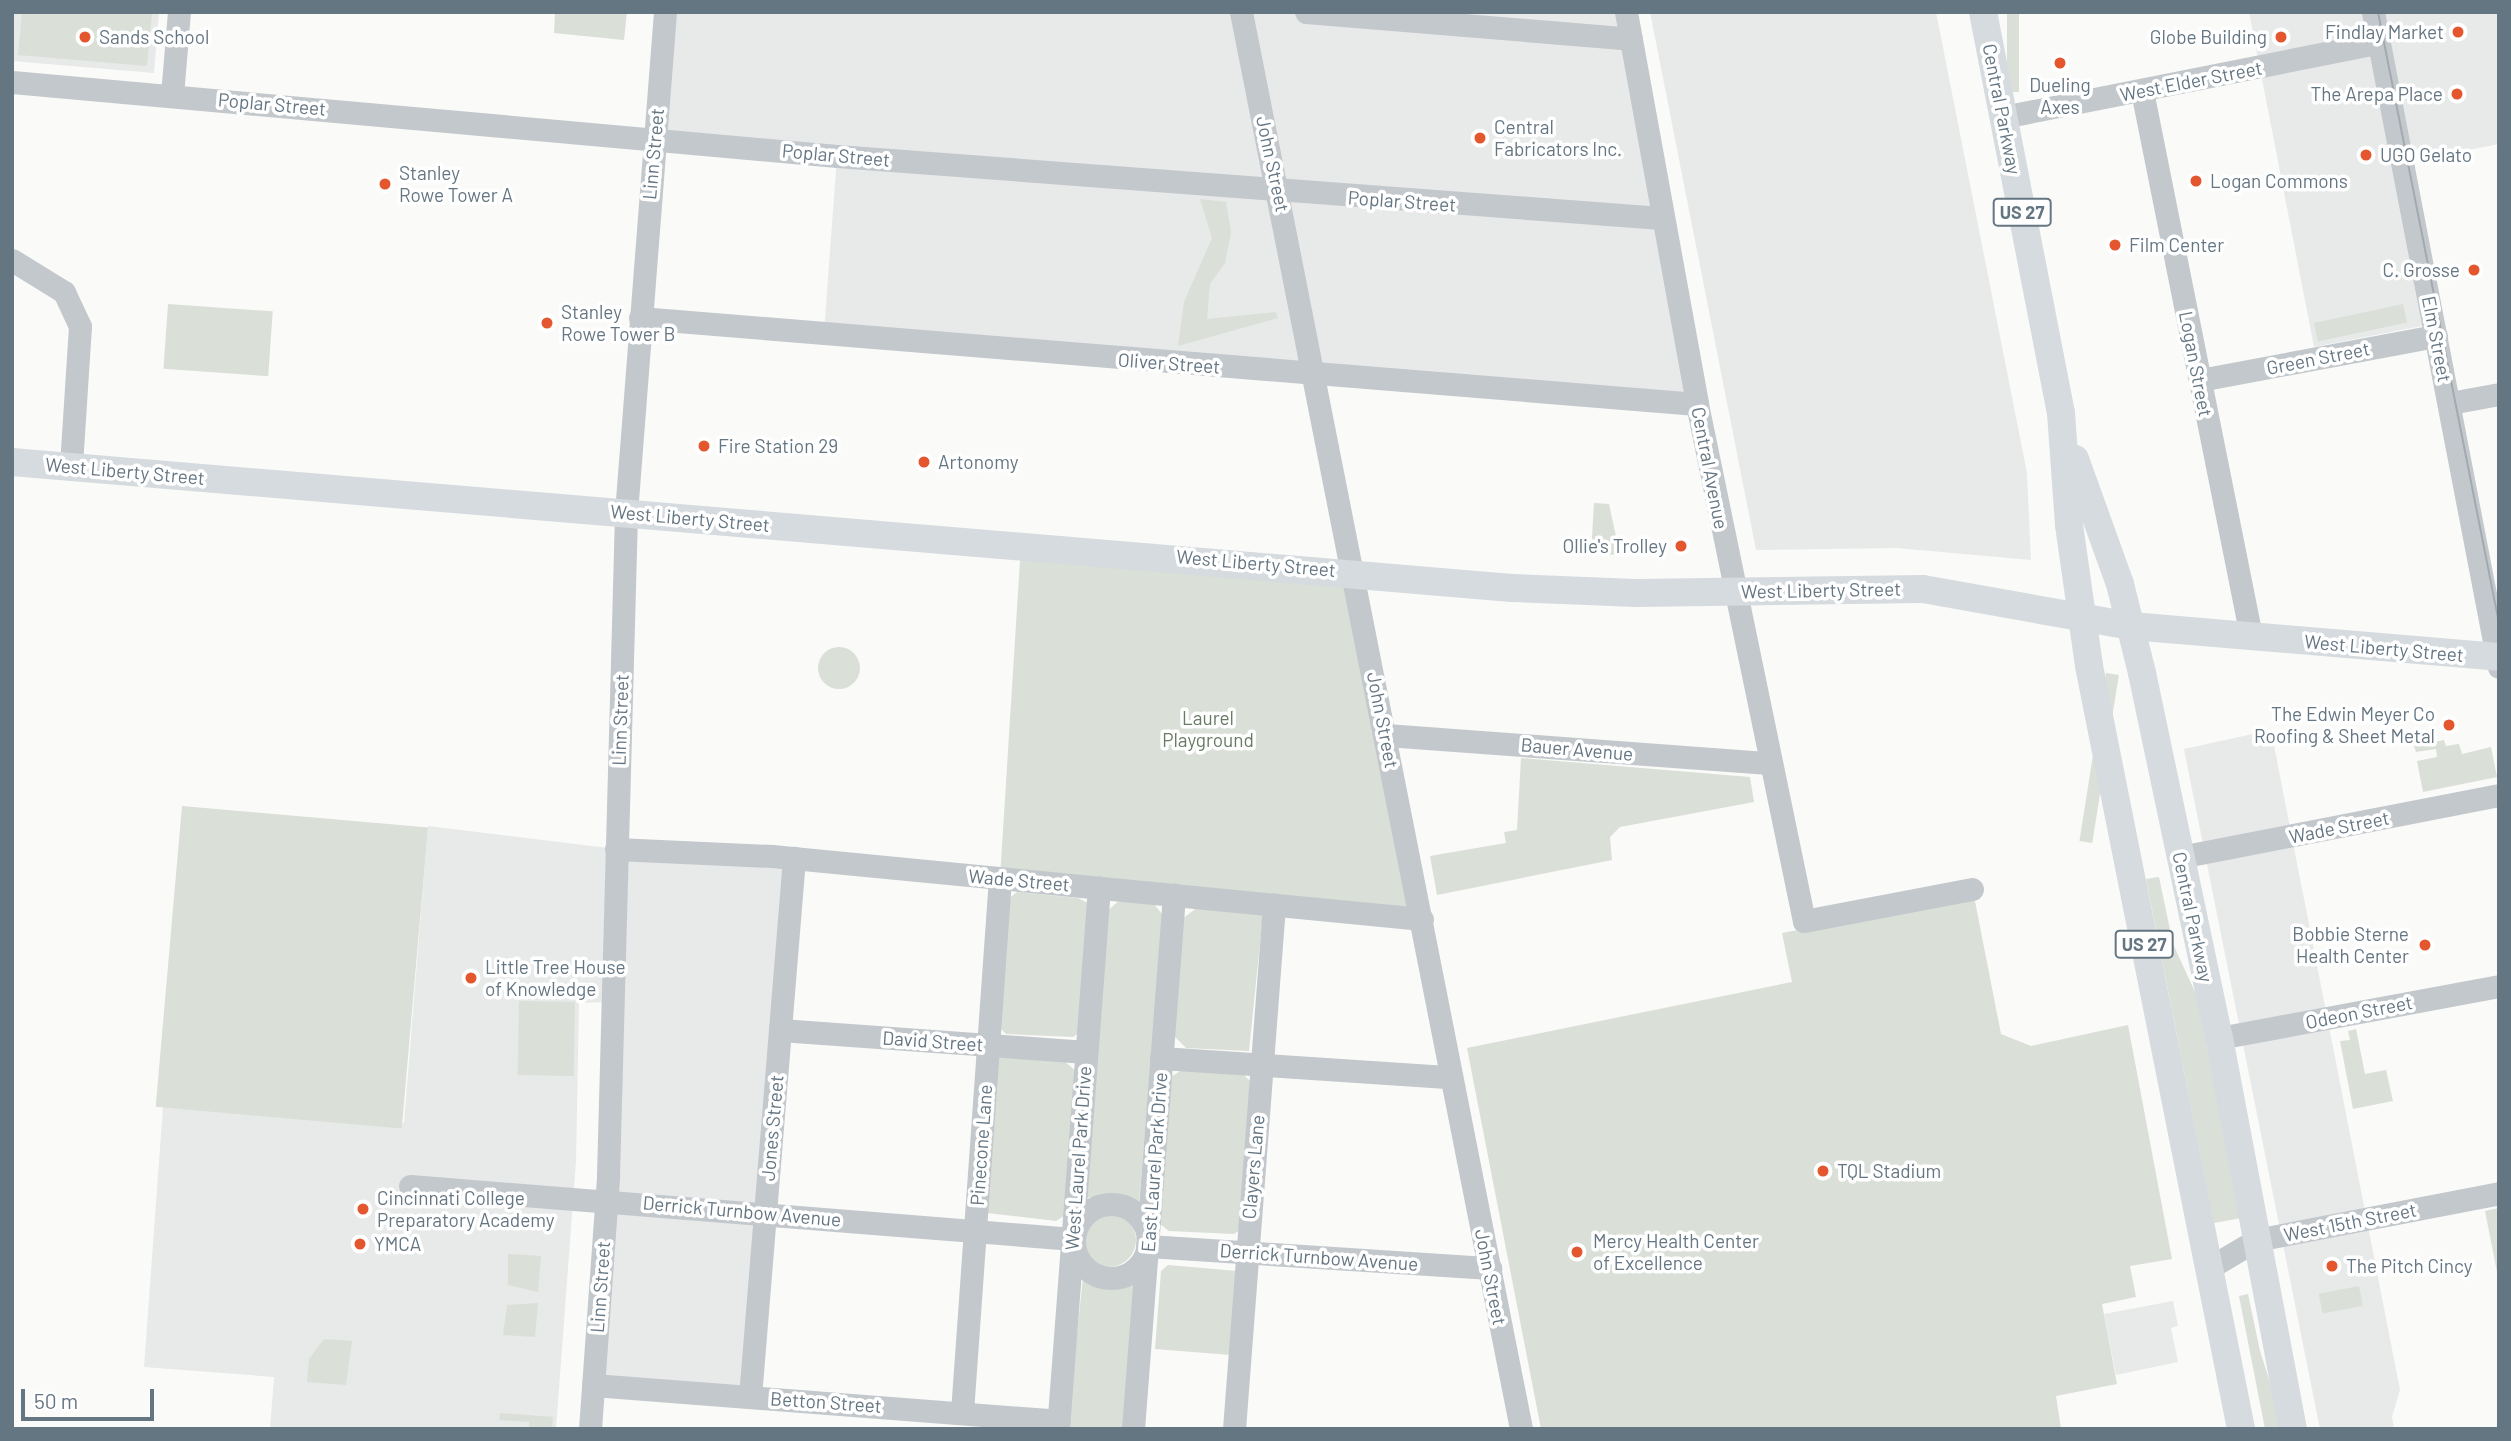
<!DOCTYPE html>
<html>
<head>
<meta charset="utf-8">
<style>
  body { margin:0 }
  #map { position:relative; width:2511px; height:1441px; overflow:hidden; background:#fafaf8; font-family:Barlow,sans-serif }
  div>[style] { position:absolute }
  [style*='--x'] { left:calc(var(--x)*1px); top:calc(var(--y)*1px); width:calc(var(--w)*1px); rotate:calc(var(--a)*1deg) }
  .built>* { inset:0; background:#e8e9e9 }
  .green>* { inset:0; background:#dadfd7; transform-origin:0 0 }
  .round { border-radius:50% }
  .minor>* { height:23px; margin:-11.5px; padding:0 11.5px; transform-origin:11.5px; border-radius:11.5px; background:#c3c8cc }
  .minor>.ring { margin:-11.5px; padding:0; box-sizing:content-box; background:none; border:23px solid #c3c8cc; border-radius:50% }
  .major>* { height:28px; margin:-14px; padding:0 14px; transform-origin:14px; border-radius:14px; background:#d6dbdf }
  .tram>* { height:2px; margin:-1px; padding:0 1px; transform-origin:1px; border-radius:1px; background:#a2aab0 }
  .dots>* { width:19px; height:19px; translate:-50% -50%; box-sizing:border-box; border:4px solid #fff; border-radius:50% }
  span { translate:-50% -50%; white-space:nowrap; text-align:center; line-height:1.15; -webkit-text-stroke:7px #fff; paint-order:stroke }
  .shield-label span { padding:2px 5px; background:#fff; border:2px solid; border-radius:5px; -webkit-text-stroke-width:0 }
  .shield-label { font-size:18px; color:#657683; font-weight:700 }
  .poi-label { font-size:19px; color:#657683 }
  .right { translate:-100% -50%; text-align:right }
  .left { translate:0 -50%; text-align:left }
  .street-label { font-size:19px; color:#657683 }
  .park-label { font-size:19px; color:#687a64 }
  .frame { position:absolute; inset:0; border:14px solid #657683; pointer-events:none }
  .scale { position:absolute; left:21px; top:1389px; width:133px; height:32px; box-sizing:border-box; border:4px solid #657683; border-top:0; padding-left:9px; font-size:21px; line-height:24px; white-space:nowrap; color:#657683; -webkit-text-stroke:5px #fff; paint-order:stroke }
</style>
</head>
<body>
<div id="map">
  <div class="built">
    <div style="clip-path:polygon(12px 12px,159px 12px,154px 73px,12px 61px)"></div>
    <div style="clip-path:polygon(665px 12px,1626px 12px,1697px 404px,824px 333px,837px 156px,654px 138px)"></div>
    <div style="clip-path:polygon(1650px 12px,1936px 12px,2027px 473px,2031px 560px,1896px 548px,1756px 550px)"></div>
    <div style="clip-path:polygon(2249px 12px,2499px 12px,2499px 144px,2391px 165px,2422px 326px,2314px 347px)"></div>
    <div style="clip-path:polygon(2271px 730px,2400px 1390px,2392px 1417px,2394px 1429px,2320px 1429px,2184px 749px)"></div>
    <div style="clip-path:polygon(428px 826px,616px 849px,794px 858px,750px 1397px,593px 1385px,612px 1002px,579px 1003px,576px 1161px,556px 1429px,270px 1429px,274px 1377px,144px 1367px,163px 1107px,404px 1123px)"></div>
    <div style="clip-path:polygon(2173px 1301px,2178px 1326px,2171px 1328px,2178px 1362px,2116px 1375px,2104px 1314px)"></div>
  </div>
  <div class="green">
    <div style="clip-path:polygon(22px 12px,152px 12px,147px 66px,18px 55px)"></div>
    <div style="clip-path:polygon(555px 12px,627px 12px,624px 40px,554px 33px)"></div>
    <div style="left:2007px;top:12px;width:12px;height:80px"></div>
    <div style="clip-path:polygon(1200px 199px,1226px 202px,1231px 232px,1225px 263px,1210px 284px,1207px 319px,1276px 312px,1278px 318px,1178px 346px,1184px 302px,1212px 238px)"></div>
    <div style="left:168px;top:304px;width:105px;height:65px;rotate:4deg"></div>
    <div style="left:2403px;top:304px;width:19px;height:91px;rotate:78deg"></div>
    <div style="clip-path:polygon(1594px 503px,1609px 504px,1620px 555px,1591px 554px)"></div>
    <div style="clip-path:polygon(1021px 545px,1353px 571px,1422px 919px,1000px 878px)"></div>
    <div class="round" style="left:818px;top:647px;width:42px;height:42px"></div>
    <div style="left:2106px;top:673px;width:13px;height:170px;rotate:9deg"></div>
    <div style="clip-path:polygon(2444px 740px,2446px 746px,2459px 744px,2462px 754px,2491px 747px,2497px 777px,2423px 792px,2417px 761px,2437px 757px,2436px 749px,2416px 752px,2414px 746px)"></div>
    <div style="clip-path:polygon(1521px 758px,1750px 777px,1754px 802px,1620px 827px,1610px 837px,1612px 860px,1437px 895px,1430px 856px,1506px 843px,1504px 832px,1517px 830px)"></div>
    <div style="left:182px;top:806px;width:247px;height:302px;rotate:5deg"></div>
    <div style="clip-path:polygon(2159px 877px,2173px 944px,2196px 994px,2241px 1218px,2214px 1223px,2146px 879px)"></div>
    <div style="clip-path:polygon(1017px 892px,1078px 898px,1088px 903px,1079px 1033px,1073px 1037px,1006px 1034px,998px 1026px,1008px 899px)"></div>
    <div style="clip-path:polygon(1974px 896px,2001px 1034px,2031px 1046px,2128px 1025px,2172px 1259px,2130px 1266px,2136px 1297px,2102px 1304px,2117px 1384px,2056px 1396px,2061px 1429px,1541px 1429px,1467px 1048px,1792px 982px,1782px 933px)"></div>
    <div style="clip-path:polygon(1120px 900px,1153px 903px,1163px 915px,1139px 1203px,1112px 1194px,1086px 1198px,1107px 911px)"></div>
    <div style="clip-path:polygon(1198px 907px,1263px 914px,1249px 1051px,1186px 1048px,1172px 1034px,1182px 919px)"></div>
    <div style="left:519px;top:1001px;width:56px;height:74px;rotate:1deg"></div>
    <div style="clip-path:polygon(2356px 1029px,2365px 1074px,2386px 1070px,2393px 1101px,2353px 1109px,2340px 1041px,2350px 1040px,2348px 1031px)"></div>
    <div style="clip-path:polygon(1005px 1056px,1063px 1060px,1077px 1072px,1064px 1216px,1056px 1221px,987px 1213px,998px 1058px)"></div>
    <div style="clip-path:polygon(1182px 1070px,1243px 1074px,1252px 1083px,1240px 1230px,1234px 1234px,1169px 1231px,1160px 1224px,1169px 1078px)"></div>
    <div style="clip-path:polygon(2499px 1208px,2499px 1282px,2485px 1211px)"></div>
    <div class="round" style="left:1082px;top:1213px;width:54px;height:54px"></div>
    <div style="clip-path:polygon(508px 1254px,541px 1256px,538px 1292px,508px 1285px)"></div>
    <div style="clip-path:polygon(1168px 1265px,1237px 1271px,1231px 1355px,1155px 1349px,1161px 1271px)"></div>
    <div style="clip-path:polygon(1083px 1277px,1104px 1286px,1134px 1283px,1123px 1429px,1067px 1429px)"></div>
    <div style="left:2359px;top:1286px;width:20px;height:41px;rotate:79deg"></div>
    <div style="clip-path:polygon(2248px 1294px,2260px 1351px,2285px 1429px,2265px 1429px,2239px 1296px)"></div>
    <div style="clip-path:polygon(538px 1303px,535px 1337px,503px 1335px,507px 1305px)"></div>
    <div style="clip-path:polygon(324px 1339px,352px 1341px,346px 1385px,307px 1382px,309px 1359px)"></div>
    <div style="clip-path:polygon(500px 1413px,553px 1417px,552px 1429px,529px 1429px,529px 1422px,499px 1420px)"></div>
  </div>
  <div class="minor">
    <div style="--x:1241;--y:12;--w:1444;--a:78.82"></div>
    <div style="--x:1306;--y:12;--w:326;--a:4.7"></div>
    <div style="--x:1626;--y:12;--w:398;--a:79.7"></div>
    <div style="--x:1697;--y:404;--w:528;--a:78.31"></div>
    <div style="--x:1804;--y:921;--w:171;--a:-10.8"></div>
    <div style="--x:2373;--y:12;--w:667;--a:79.11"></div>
    <div style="--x:12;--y:82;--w:828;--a:5.13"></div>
    <div style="--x:837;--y:156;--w:826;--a:4.3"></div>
    <div style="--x:2142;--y:91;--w:556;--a:78.69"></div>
    <div style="--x:172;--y:95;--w:83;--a:-85.2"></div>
    <div style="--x:2003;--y:117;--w:382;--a:-11.2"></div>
    <div style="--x:12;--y:260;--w:61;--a:31.6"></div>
    <div style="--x:64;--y:292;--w:38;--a:65"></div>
    <div style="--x:80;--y:326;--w:141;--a:93.7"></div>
    <div style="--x:640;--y:318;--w:1060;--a:4.65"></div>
    <div style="--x:2200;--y:380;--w:240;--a:-10.6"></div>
    <div style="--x:2450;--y:403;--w:50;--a:-10.4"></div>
    <div style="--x:1386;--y:735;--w:384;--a:4.2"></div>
    <div style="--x:616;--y:849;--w:156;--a:2.6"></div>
    <div style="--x:772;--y:856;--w:653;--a:5.54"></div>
    <div style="--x:2180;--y:857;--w:325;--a:-11"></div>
    <div style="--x:780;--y:1030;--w:307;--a:4.1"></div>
    <div style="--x:2219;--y:1038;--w:285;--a:-10.5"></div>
    <div style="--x:1161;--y:1058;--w:290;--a:3.8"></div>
    <div style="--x:410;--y:1186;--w:665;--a:4.57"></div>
    <div class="ring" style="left:1074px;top:1204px;width:51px;height:51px"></div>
    <div style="--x:1148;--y:1246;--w:343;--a:3.7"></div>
    <div style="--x:2209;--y:1268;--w:55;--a:-30.8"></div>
    <div style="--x:2256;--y:1240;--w:248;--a:-10.9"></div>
    <div style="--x:593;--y:1385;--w:467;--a:4.4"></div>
    <div style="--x:750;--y:1397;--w:541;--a:-85.33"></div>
    <div style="--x:962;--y:1412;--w:535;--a:-85.93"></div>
    <div style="--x:590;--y:1429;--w:255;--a:-85.9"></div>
    <div style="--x:608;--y:1175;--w:662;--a:-88.44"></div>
    <div style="--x:626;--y:513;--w:503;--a:-85.55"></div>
    <div style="--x:1058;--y:1429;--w:543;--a:-85.67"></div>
    <div style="--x:1133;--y:1429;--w:536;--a:-85.61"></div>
    <div style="--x:1234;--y:1429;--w:526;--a:-85.63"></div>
  </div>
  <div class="major">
    <div style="--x:1983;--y:12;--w:409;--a:79"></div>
    <div style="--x:2061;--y:413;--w:112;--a:85.9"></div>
    <div style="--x:2069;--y:525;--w:142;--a:81.9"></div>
    <div style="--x:2089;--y:666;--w:778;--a:78.73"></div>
    <div style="--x:2075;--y:459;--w:133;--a:70.2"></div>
    <div style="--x:2120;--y:584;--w:92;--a:76.1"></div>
    <div style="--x:2142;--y:673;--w:373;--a:78.1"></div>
    <div style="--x:2219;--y:1038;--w:398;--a:79.3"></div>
    <div style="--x:12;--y:462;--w:1505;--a:4.8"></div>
    <div style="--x:1512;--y:588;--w:124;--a:2.3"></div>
    <div style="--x:1636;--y:593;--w:287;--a:-0.8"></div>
    <div style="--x:1923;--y:589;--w:211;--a:10.1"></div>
    <div style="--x:2131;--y:626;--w:369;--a:4.8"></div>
  </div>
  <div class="tram">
    <div style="--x:2378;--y:12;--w:623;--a:78.8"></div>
  </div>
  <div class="dots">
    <div style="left:2458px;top:32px;background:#e4572e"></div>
    <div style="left:85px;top:37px;background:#e4572e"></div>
    <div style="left:2281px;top:37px;background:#e4572e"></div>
    <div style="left:2060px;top:63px;background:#e4572e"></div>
    <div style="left:2457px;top:94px;background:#e4572e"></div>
    <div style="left:1480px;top:138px;background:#e4572e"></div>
    <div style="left:2366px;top:155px;background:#e4572e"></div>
    <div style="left:2196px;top:181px;background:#e4572e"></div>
    <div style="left:385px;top:184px;background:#e4572e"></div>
    <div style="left:2115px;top:245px;background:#e4572e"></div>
    <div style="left:2474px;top:270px;background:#e4572e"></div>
    <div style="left:547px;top:323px;background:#e4572e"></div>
    <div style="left:704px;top:446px;background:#e4572e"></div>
    <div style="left:924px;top:462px;background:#e4572e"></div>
    <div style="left:1681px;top:546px;background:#e4572e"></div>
    <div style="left:2449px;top:725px;background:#e4572e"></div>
    <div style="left:2425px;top:945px;background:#e4572e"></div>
    <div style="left:471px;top:978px;background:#e4572e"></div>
    <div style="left:1823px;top:1171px;background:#e4572e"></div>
    <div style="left:363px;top:1209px;background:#e4572e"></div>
    <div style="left:360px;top:1244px;background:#e4572e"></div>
    <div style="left:1577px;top:1252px;background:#e4572e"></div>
    <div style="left:2332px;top:1266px;background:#e4572e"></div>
  </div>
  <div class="shield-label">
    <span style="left:2022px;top:212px">US 27</span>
    <span style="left:2144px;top:944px">US 27</span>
  </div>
  <div class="poi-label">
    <span class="right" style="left:2444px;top:32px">Findlay Market</span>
    <span class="left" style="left:99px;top:37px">Sands School</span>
    <span class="right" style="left:2267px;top:37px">Globe Building</span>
    <span style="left:2060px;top:96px">Dueling<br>Axes</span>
    <span class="right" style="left:2443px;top:94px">The Arepa Place</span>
    <span class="left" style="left:1494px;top:138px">Central<br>Fabricators Inc.</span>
    <span class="left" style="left:2380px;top:155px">UGO Gelato</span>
    <span class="left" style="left:399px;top:184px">Stanley<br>Rowe Tower A</span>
    <span class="left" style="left:2210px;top:181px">Logan Commons</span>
    <span class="left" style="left:2129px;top:245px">Film Center</span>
    <span class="right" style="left:2460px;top:270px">C. Grosse</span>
    <span class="left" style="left:561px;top:323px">Stanley<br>Rowe Tower B</span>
    <span class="left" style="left:718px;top:446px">Fire Station 29</span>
    <span class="left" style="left:938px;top:462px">Artonomy</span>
    <span class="right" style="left:1667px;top:546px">Ollie's Trolley</span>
    <span class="right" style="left:2435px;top:725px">The Edwin Meyer Co<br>Roofing &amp; Sheet Metal</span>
    <span class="right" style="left:2409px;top:945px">Bobbie Sterne<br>Health Center</span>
    <span class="left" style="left:485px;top:978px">Little Tree House<br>of Knowledge</span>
    <span class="left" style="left:1837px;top:1171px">TQL Stadium</span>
    <span class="left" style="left:377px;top:1209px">Cincinnati College<br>Preparatory Academy</span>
    <span class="left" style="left:1593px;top:1252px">Mercy Health Center<br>of Excellence</span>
    <span class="left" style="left:374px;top:1244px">YMCA</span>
    <span class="left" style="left:2346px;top:1266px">The Pitch Cincy</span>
  </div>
  <div class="street-label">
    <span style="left:2191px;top:81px;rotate:-11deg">West Elder Street</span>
    <span style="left:272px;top:104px;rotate:5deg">Poplar Street</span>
    <span style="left:2002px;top:109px;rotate:79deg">Central Parkway</span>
    <span style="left:653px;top:154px;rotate:-85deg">Linn Street</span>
    <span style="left:836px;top:155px;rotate:5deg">Poplar Street</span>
    <span style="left:1273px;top:164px;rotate:78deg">John Street</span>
    <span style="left:1402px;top:201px;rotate:4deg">Poplar Street</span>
    <span style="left:2437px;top:339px;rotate:79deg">Elm Street</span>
    <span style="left:2318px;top:358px;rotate:-11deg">Green Street</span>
    <span style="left:1169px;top:363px;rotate:4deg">Oliver Street</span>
    <span style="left:2196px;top:364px;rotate:79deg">Logan Street</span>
    <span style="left:1710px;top:468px;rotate:79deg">Central Avenue</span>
    <span style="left:125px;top:471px;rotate:5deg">West Liberty Street</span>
    <span style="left:690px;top:518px;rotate:5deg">West Liberty Street</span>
    <span style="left:1256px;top:563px;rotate:5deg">West Liberty Street</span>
    <span style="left:1821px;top:590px;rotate:-1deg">West Liberty Street</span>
    <span style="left:2384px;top:648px;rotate:5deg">West Liberty Street</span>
    <span style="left:620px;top:720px;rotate:-88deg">Linn Street</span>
    <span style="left:1383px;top:720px;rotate:79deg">John Street</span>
    <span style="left:1577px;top:749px;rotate:5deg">Bauer Avenue</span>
    <span style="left:2339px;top:827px;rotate:-11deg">Wade Street</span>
    <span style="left:1019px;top:880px;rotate:5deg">Wade Street</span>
    <span style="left:2193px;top:917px;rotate:78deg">Central Parkway</span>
    <span style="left:2359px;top:1012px;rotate:-11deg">Odeon Street</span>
    <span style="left:933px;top:1041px;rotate:4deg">David Street</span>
    <span style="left:772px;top:1128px;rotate:-85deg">Jones Street</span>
    <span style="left:981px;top:1145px;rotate:-86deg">Pinecone Lane</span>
    <span style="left:1078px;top:1158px;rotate:-86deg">West Laurel Park Drive</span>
    <span style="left:1154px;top:1162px;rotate:-86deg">East Laurel Park Drive</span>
    <span style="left:1253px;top:1167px;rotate:-85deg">Clayers Lane</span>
    <span style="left:742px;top:1211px;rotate:5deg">Derrick Turnbow Avenue</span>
    <span style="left:2350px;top:1222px;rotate:-11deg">West 15th Street</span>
    <span style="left:1319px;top:1257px;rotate:4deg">Derrick Turnbow Avenue</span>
    <span style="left:1491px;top:1277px;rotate:79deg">John Street</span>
    <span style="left:600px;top:1287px;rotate:-86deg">Linn Street</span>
    <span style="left:826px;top:1402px;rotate:4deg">Betton Street</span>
  </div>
  <div class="park-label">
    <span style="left:1208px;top:729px">Laurel<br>Playground</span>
  </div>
  <div class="frame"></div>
  <div class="scale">50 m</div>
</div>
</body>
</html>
